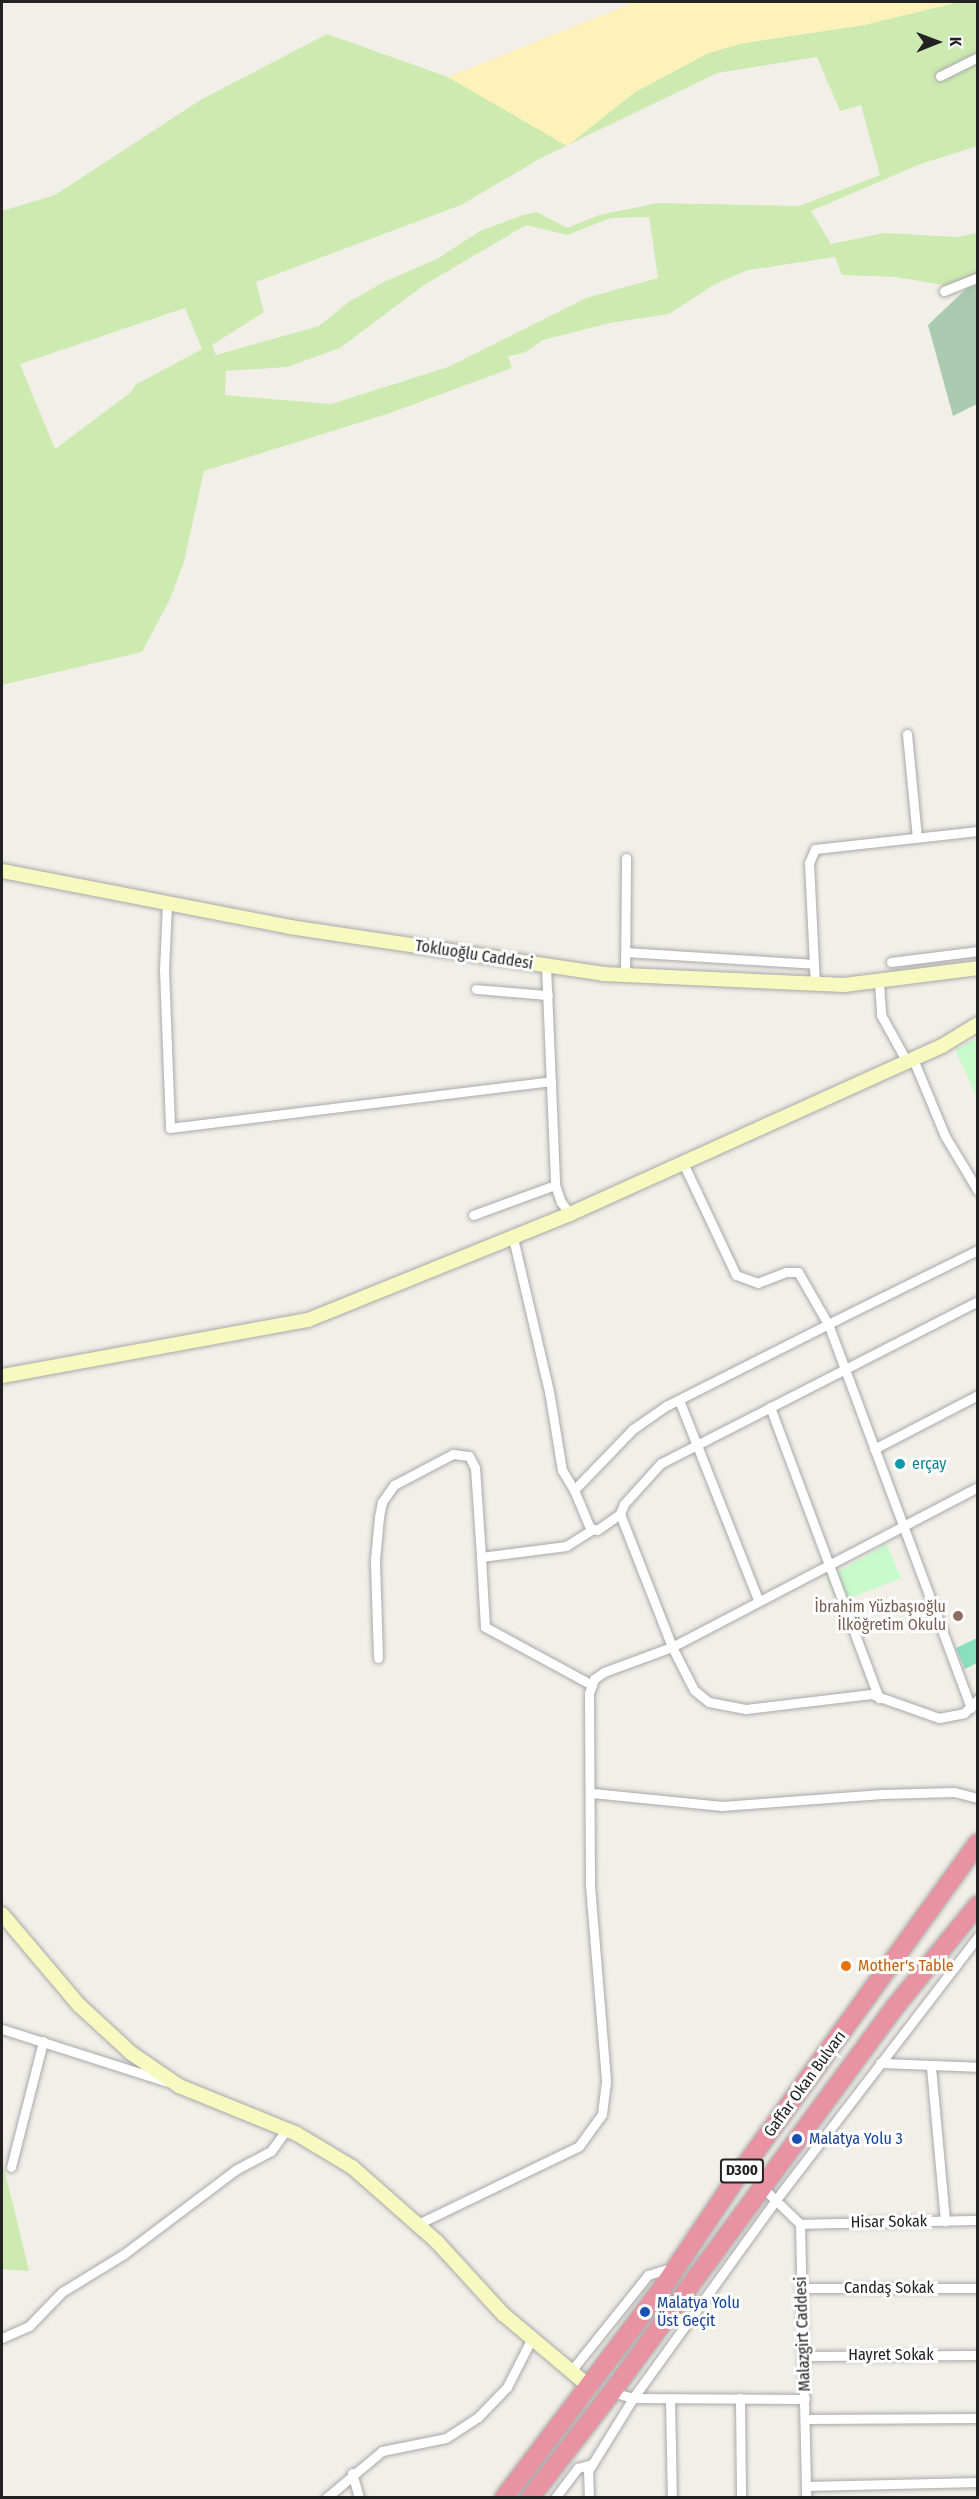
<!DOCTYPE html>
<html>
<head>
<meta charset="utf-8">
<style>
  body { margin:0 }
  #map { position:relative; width:979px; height:2499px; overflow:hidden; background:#f2efe9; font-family:"Fira Sans Condensed",sans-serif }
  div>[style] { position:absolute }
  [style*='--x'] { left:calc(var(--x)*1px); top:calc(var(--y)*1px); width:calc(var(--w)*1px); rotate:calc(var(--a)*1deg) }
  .grass>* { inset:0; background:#cdebb0 }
  .sand>* { inset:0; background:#fff1ba }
  .cemetery>* { inset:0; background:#aacbaf }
  .park>* { inset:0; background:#c8facc }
  .pitch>* { inset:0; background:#88e0be }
  .roads { filter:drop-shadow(0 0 2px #a9a9a9) drop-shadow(0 0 2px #a9a9a9) }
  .street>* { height:9px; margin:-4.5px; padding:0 4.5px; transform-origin:4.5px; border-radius:4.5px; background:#fff }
  .secondary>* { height:14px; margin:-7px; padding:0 7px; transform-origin:7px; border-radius:7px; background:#f7fabf }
  .highway>* { height:18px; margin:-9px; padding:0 9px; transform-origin:9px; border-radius:9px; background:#e892a2 }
  .dots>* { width:16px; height:16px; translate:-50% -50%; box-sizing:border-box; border:3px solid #fff; border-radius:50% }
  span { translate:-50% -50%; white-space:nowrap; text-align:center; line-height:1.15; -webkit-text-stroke:6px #fff; paint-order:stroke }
  .shield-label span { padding:2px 4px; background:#fff; border:2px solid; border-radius:4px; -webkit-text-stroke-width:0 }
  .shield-label { font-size:15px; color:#222; font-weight:700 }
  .street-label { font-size:16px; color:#222 }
  .culture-label { font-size:16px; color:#0d838f }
  .left { translate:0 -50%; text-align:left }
  .education-label { font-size:16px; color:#785e54 }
  .right { translate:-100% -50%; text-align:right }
  .food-label { font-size:16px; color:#c56008 }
  .transit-label { font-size:16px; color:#164399 }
  .frame { position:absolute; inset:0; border:3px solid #222; pointer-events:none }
  .north { position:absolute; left:907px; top:12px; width:60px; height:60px; -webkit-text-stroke:4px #fff; paint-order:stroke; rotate:89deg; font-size:16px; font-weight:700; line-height:24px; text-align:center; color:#222 }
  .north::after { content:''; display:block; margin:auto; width:21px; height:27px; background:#222; clip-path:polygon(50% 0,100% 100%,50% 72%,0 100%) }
</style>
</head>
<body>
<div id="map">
  <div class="grass">
    <div style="clip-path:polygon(evenodd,958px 2px,977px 2px,977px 146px,918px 165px,811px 211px,831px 244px,884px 233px,957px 237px,977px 233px,977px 285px,966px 289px,896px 277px,842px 275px,835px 257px,748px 270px,715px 284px,669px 314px,610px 323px,543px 340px,524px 353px,508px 356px,512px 368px,390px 413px,204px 471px,184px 562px,170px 599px,142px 652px,2px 685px,2px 211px,55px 195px,202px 99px,327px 34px,448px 77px,567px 145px,635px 92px,708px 53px,743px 43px,864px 25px,958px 2px,817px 57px,840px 111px,861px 105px,880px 175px,799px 206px,658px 203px,599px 215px,567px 228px,537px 212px,523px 215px,480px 231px,437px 259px,386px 281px,350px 301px,319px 326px,216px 355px,212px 345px,264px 312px,256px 282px,461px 205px,543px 157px,717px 73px,817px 57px,958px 2px,649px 217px,658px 278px,586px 298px,448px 367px,331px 404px,225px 395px,226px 371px,287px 367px,340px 348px,424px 285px,526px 225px,567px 235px,611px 218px,649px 217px,958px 2px,185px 308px,202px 349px,135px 385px,131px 392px,55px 449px,20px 364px,185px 308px)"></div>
    <div style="clip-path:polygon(2px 2161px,13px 2204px,29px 2271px,2px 2269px)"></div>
  </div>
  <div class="sand">
    <div style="clip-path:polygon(635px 2px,958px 2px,864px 25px,743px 43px,708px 53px,635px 92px,567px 146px,448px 77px)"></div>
  </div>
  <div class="cemetery">
    <div style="clip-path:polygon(977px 285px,977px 404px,953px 416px,928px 325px,966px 289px)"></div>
  </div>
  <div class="park">
    <div style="clip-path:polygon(977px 1038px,977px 1097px,955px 1050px)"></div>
    <div style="clip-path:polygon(887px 1544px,901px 1578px,838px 1603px,827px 1578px)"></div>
  </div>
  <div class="pitch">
    <div style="clip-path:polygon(977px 1638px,977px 1663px,965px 1669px,956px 1648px)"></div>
  </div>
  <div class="roads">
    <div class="street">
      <div style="--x:940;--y:76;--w:42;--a:-26.6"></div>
      <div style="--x:944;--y:291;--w:37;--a:-22"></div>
      <div style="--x:907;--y:734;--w:103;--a:84.5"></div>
      <div style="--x:167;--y:904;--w:65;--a:92.6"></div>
      <div style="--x:164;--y:969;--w:159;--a:87.8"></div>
      <div style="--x:170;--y:1128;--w:384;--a:-7"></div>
      <div style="--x:625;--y:952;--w:189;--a:3.6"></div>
      <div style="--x:891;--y:962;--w:88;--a:-7.2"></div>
      <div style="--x:546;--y:966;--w:219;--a:87.6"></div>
      <div style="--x:555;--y:1185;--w:18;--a:71"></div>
      <div style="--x:561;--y:1202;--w:15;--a:53"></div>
      <div style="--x:625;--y:976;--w:118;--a:-89.5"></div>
      <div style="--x:879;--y:983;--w:32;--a:86"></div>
      <div style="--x:881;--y:1015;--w:54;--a:61"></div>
      <div style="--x:815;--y:985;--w:122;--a:-92.8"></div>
      <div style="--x:809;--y:863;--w:15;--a:-67"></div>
      <div style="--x:815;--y:849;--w:164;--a:-6.3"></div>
      <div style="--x:476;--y:989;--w:72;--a:4.8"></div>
      <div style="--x:913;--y:1059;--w:83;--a:67.4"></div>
      <div style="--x:945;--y:1136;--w:64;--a:59"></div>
      <div style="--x:473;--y:1215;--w:87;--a:-20.1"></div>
      <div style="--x:513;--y:1238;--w:157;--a:76.8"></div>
      <div style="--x:549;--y:1391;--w:80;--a:80.7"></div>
      <div style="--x:562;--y:1470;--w:23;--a:59"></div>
      <div style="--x:978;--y:1301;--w:356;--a:152.9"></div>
      <div style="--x:661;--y:1463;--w:55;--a:132.1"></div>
      <div style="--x:624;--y:1504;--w:11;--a:112"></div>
      <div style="--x:620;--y:1514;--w:143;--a:68.6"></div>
      <div style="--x:672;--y:1647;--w:48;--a:62.9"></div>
      <div style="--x:694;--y:1690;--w:19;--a:39"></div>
      <div style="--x:709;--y:1702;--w:38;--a:11"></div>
      <div style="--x:746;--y:1709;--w:126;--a:-6.8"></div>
      <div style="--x:871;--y:1694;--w:72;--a:19.4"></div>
      <div style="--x:939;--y:1718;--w:25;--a:-11"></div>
      <div style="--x:964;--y:1713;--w:20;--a:-45"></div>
      <div style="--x:679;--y:1400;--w:215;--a:68.4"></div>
      <div style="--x:770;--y:1407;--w:311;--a:69.5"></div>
      <div style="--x:874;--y:1449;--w:117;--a:-27.4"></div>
      <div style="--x:620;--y:1514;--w:28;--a:145"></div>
      <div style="--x:597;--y:1530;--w:7;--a:-164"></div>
      <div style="--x:590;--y:1528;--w:41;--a:-112.8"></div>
      <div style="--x:574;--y:1490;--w:85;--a:-46"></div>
      <div style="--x:633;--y:1429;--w:40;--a:-34.9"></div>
      <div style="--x:666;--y:1406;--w:182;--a:-26.8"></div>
      <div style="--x:828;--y:1324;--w:60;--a:-120"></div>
      <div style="--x:798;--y:1272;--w:12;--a:180"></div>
      <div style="--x:786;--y:1272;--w:30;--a:159"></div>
      <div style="--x:758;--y:1283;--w:23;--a:-160"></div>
      <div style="--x:736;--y:1275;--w:124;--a:-115.3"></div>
      <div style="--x:378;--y:1658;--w:98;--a:-91.8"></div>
      <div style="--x:375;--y:1560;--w:43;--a:-84.7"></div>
      <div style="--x:379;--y:1517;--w:15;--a:-79"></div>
      <div style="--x:382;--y:1502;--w:21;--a:-55"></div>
      <div style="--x:394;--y:1485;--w:67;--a:-27.7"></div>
      <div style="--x:453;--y:1454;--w:16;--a:7"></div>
      <div style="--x:469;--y:1456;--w:13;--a:63"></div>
      <div style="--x:475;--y:1468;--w:89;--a:86.1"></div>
      <div style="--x:592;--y:1685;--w:122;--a:-151.5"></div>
      <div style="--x:485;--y:1627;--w:70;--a:-93.3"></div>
      <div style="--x:481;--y:1557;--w:86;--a:-7.4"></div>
      <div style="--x:566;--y:1546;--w:32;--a:-32"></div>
      <div style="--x:971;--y:1708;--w:410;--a:-110.4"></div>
      <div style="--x:828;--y:1324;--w:167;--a:-26.3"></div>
      <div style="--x:592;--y:1793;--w:131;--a:5.7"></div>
      <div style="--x:722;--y:1806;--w:160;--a:-4.3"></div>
      <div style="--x:882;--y:1794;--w:72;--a:-1.6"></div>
      <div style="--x:954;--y:1792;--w:25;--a:14"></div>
      <div style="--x:2;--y:2029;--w:174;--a:17.7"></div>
      <div style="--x:880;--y:2063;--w:98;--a:2.3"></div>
      <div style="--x:931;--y:2067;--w:155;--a:84.8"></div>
      <div style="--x:11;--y:2167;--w:130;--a:-75.7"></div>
      <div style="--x:762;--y:2187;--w:53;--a:44.2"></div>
      <div style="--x:800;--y:2224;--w:274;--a:88.7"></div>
      <div style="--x:418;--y:2224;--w:179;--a:-25.8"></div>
      <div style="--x:579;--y:2146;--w:39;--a:-54"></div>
      <div style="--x:602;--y:2114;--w:34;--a:-83"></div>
      <div style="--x:606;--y:2080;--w:197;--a:-94.7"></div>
      <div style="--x:590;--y:1884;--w:191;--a:-90.3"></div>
      <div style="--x:589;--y:1693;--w:15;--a:-70"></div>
      <div style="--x:594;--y:1679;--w:12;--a:-35"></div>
      <div style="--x:604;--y:1672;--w:72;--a:-20.2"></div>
      <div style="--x:672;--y:1647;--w:345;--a:-27.6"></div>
      <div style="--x:800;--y:2224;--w:178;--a:-1.3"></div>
      <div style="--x:801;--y:2288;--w:177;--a:0"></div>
      <div style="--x:2;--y:2338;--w:30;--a:-24"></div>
      <div style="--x:29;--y:2326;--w:47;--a:-45.9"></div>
      <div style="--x:62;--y:2292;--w:73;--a:-31.5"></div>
      <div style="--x:124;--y:2254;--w:141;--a:-37"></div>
      <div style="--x:237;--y:2169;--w:38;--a:-28"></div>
      <div style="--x:271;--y:2151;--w:26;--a:-54"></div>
      <div style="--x:804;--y:2356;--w:174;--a:-0.3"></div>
      <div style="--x:571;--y:2371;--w:123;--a:-51.3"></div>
      <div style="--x:648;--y:2275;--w:28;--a:-17"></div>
      <div style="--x:612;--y:2392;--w:22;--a:16"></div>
      <div style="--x:633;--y:2398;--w:243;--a:-54.2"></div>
      <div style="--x:775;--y:2201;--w:334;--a:-52.5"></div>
      <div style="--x:670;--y:2398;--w:100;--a:88.9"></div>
      <div style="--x:740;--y:2398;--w:100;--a:89.4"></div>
      <div style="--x:806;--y:2419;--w:172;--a:-0.3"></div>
      <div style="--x:352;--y:2473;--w:26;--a:74"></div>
      <div style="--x:806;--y:2486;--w:172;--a:-1.3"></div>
      <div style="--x:326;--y:2498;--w:73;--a:-40"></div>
      <div style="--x:382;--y:2451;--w:65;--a:-11.5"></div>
      <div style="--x:446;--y:2438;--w:38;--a:-33"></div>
      <div style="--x:478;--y:2417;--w:42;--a:-46"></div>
      <div style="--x:507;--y:2387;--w:55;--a:-63"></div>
      <div style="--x:555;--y:2498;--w:38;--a:-53"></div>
      <div style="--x:578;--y:2468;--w:15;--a:-16"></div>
      <div style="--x:589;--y:2498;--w:27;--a:-92"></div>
      <div style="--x:588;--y:2471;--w:86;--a:-58.3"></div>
      <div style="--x:633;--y:2398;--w:172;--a:0.3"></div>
    </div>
    <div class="secondary">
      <div style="--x:2;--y:871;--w:293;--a:11"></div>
      <div style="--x:290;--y:927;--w:317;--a:8.5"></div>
      <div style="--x:603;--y:974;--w:241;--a:2.6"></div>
      <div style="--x:844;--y:985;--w:135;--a:-7.2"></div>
      <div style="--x:2;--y:1376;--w:311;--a:-10.4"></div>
      <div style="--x:308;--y:1320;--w:283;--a:-22"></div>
      <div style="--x:570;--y:1214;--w:408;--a:-24.3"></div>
      <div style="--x:942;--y:1046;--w:42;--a:-31.4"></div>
      <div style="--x:2;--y:1914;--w:119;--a:49.8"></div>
      <div style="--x:79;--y:2005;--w:71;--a:42.7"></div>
      <div style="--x:131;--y:2053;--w:58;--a:34.5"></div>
      <div style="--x:179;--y:2086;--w:127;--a:22.1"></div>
      <div style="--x:297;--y:2134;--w:64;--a:31"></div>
      <div style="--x:352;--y:2167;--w:113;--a:41.4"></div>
      <div style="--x:437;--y:2242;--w:98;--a:47.5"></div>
      <div style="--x:503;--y:2314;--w:114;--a:40"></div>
    </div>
    <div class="highway">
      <div style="--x:504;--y:2498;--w:261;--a:-53"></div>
      <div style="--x:661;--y:2290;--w:136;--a:-56.1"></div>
      <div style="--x:737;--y:2177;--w:412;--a:-54.2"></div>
      <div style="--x:530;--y:2498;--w:134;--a:-52.3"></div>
      <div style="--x:612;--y:2392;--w:476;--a:-53.7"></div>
      <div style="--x:894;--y:2008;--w:133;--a:-50.8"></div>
    </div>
  </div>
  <div class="dots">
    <div style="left:900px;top:1464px;background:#0f9aa8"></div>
    <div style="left:958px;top:1616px;background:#8d6e63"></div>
    <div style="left:846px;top:1966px;background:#e8710a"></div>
    <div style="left:797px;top:2139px;background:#1a4fb4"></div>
    <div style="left:645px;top:2312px;background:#1a4fb4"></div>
  </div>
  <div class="shield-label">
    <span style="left:742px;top:2171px">D300</span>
  </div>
  <div class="street-label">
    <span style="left:474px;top:955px;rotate:9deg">Tokluoğlu Caddesi</span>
    <span style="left:805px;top:2084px;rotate:-54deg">Gaffar Okan Bulvarı</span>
    <span style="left:889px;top:2222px;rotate:-1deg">Hisar Sokak</span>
    <span style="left:889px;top:2288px">Candaş Sokak</span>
    <span style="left:803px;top:2334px;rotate:-92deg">Malazgirt Caddesi</span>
    <span style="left:891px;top:2355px">Hayret Sokak</span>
  </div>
  <div class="culture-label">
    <span class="left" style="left:912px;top:1464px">erçay</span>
  </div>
  <div class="education-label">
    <span class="right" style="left:946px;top:1616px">İbrahim Yüzbaşıoğlu<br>İlköğretim Okulu</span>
  </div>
  <div class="food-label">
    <span class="left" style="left:858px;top:1966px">Mother's Table</span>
  </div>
  <div class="transit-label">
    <span class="left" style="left:809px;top:2139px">Malatya Yolu 3</span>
    <span class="left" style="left:657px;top:2312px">Malatya Yolu<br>Üst Geçit</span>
  </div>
  <div class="frame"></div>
  <div class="north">K</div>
</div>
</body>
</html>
